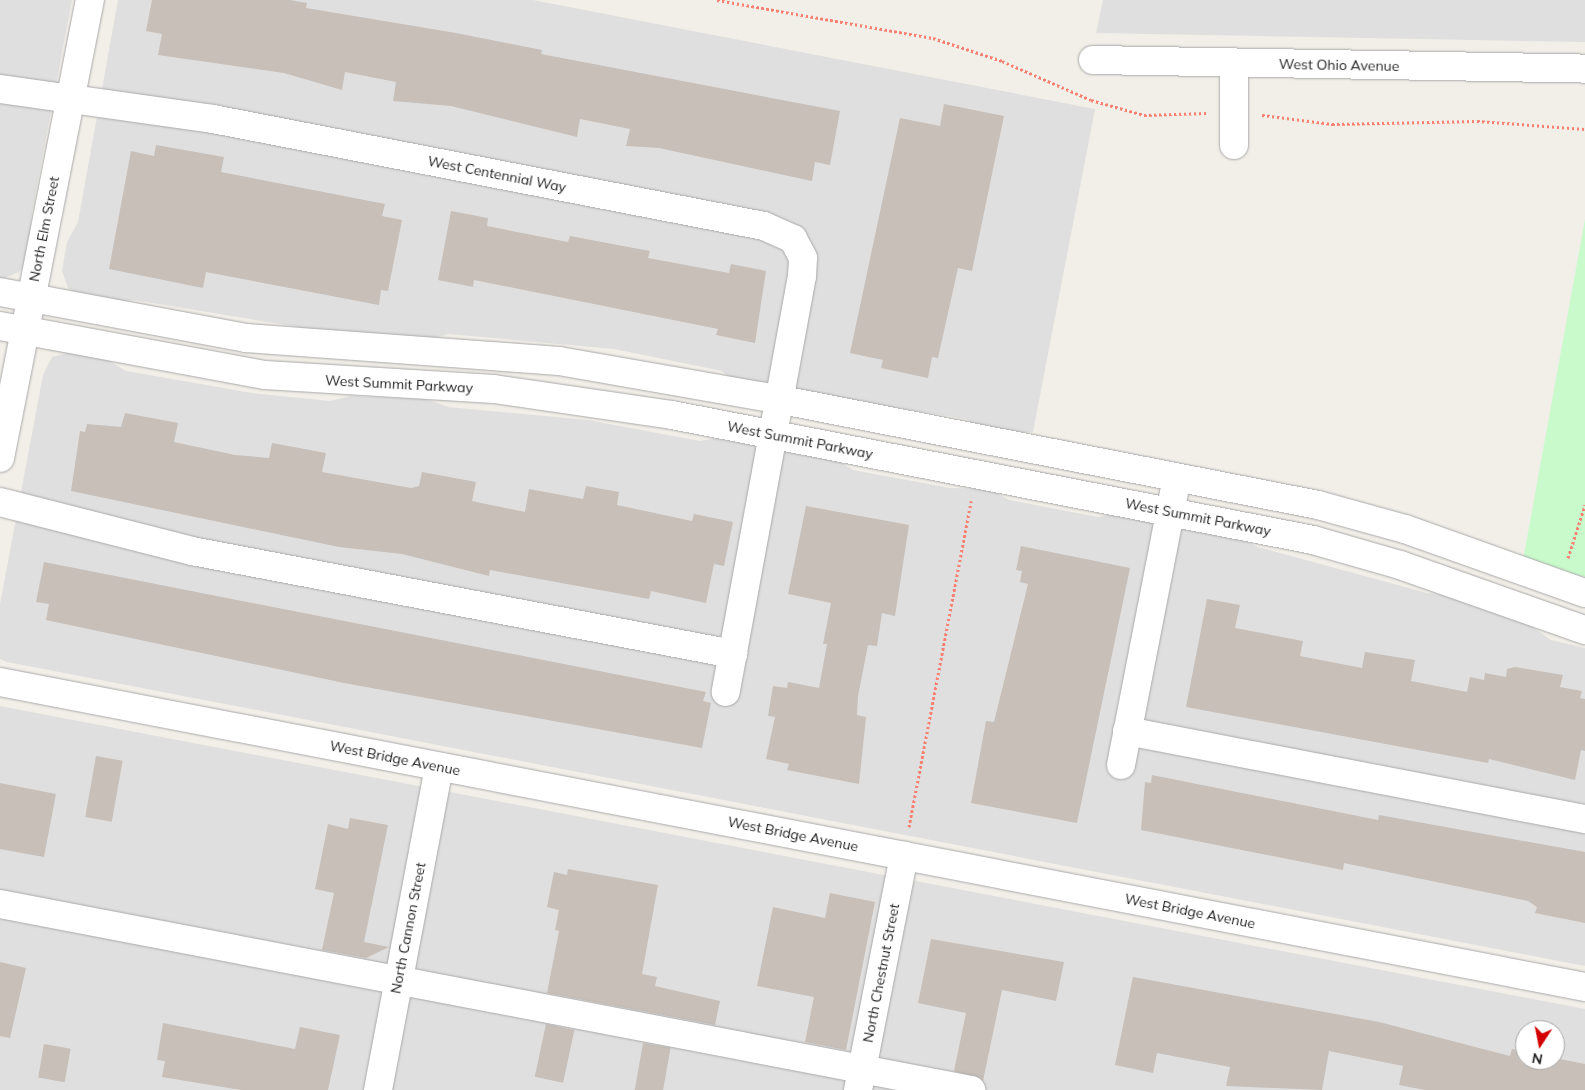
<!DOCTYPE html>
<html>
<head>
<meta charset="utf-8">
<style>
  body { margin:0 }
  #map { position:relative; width:1585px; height:1090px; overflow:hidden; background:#f2efe9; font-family:Mulish,sans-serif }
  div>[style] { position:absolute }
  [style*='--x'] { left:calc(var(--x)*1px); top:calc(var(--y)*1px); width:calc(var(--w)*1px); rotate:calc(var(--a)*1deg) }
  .residential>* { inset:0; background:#e0dfdf }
  .park>* { inset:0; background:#c8facc }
  .building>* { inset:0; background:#c7bfb8; transform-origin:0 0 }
  .path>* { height:3px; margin-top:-1.5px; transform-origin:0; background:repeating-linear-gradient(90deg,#fa8072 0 2.5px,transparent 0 5px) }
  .roads { filter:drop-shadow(0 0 1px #a9a9a9) drop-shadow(0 0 1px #a9a9a9) }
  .minor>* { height:28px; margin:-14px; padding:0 14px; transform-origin:14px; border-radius:14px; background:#fff }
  span { translate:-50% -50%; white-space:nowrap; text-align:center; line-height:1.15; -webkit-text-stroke:4px #fff; paint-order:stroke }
  .street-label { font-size:14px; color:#222 }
  .north { position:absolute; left:1515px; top:1020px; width:50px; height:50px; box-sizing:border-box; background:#fff; border:1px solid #a7a7a7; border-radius:50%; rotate:191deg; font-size:14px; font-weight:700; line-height:20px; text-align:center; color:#222 }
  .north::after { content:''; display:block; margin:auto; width:18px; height:22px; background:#d40000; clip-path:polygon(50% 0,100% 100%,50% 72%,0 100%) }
</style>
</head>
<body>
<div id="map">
  <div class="residential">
    <div style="clip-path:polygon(0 0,72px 0,32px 212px,27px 262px,19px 272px,0 280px)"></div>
    <div style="clip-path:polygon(118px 0,533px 0,1095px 109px,1033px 432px,1004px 433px,982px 429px,966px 419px,735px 382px,722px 371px,614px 349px,448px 334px,430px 340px,353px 336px,134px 300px,108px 303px,81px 297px,68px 288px,62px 271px,67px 242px,78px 222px)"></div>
    <div style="clip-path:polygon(1103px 0,1585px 0,1585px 42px,1096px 33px)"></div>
    <div style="clip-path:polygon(72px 352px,106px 359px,126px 371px,252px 393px,330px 401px,351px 396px,426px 399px,448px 407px,588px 420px,700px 441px,723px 437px,837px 460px,853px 470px,950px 488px,990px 489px,1009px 500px,1098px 517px,1117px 513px,1234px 536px,1258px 547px,1427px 593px,1456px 596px,1526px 622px,1551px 640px,1585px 648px,1585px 966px,7px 662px,0 659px,0 604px,43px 375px,52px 357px)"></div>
    <div style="clip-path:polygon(evenodd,0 706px,1585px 1009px,1585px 1090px,0 1090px,0 706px,1525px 1030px,1555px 1030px,1555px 1060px,1525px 1060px,1525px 1030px)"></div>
  </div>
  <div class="park">
    <div style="clip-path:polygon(1585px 219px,1585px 577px,1523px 560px)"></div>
  </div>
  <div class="building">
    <div style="clip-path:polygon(152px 0,290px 0,307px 3px,306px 8px,456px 33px,542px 50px,541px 54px,840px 111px,830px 165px,815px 162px,812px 181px,659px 148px,626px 146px,630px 129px,580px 119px,577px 137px,451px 106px,393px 101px,396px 82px,345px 72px,342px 90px,284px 73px,158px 55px,162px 34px,146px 31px)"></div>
    <div style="clip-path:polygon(944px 104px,1004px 116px,972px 271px,958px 268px,938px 358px,932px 357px,928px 378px,881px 368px,883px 360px,850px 353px,900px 118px,940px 126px)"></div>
    <div style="clip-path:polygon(156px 145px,224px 157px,221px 172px,385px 204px,382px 216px,402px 220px,388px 291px,381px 290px,379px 305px,206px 272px,203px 288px,109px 269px,131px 151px,154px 156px)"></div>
    <div style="clip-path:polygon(451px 211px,488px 218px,487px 226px,568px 242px,570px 236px,623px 246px,650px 251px,648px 258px,729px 273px,731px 264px,766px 271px,755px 343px,716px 335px,718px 329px,474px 280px,473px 287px,438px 280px)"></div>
    <div style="clip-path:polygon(125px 413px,178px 423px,174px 442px,235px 455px,269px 458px,272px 443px,326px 453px,322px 472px,411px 488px,419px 486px,422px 472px,476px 482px,472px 501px,525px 512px,529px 489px,583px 499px,586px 486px,619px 492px,617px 505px,692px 521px,694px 514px,733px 522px,724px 566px,714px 564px,706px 603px,651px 591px,649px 599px,490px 570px,489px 576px,402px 554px,339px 547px,71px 491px,80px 431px,85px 432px,87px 424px,121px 427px)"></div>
    <div style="clip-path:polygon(806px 506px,909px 525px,895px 616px,882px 613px,877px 646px,868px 645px,858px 696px,857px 715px,866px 717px,859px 784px,787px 770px,789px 764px,766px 759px,775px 717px,768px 716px,773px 686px,787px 688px,788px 682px,819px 688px,827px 644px,823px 644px,831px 603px,788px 594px)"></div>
    <div style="clip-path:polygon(1021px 546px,1130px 568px,1077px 823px,971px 803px,986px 721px,994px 722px,1028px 584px,1020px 582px,1022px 571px,1016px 570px)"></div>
    <div style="clip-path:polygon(44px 562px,706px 692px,703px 701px,711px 703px,702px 748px,344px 683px,46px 620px,49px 604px,36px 602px)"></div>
    <div style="clip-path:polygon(1207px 599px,1240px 605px,1235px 628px,1303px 641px,1300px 656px,1362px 668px,1365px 652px,1415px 660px,1411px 681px,1467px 692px,1470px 677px,1484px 680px,1485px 673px,1506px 677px,1507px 669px,1515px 667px,1563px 675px,1560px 687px,1582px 691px,1580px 698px,1585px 699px,1585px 751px,1581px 750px,1575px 780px,1489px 759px,1488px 763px,1186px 707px)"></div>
    <div style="left:96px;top:756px;width:27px;height:62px;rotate:10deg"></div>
    <div style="clip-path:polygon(1152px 775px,1378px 820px,1379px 815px,1585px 852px,1585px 923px,1535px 913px,1537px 907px,1528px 901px,1344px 863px,1343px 870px,1141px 830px,1145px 782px,1151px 783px)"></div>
    <div style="clip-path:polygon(0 783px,56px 794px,44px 857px,0 849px)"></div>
    <div style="clip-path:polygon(350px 818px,388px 825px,364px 942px,389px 947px,366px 958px,322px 950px,334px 893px,315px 889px,328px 824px,348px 829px)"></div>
    <div style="clip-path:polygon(568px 869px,658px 885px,642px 974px,657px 977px,655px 986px,720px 1001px,715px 1025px,547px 993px,559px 931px,555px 930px,559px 910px,547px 907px,554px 872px,567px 875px)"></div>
    <div style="clip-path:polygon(830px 893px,875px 902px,846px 1050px,805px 1042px,814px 997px,757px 986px,773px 907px,825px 918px)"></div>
    <div style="clip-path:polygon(931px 939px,1064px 962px,1056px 1001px,1002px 990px,983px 1081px,954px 1071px,966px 1013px,918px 1003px)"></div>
    <div style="clip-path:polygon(0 962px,26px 968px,10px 1038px,0 1036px)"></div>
    <div style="clip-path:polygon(1133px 977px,1379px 1022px,1510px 1056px,1512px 1049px,1525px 1051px,1525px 1060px,1555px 1058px,1585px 1064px,1585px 1090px,1425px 1090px,1399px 1085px,1403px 1066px,1329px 1051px,1322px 1090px,1226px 1086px,1230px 1067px,1157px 1053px,1153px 1073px,1115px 1065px)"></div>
    <div style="clip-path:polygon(163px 1023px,295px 1049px,300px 1027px,340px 1035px,328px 1090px,241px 1090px,162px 1077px,165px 1061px,157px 1060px)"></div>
    <div style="left:546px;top:1024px;width:29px;height:54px;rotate:12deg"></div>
    <div style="left:643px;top:1043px;width:28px;height:48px;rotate:10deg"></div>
    <div style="left:44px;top:1044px;width:27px;height:34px;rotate:10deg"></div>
  </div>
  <div class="path">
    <div style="--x:717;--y:0;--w:219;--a:10"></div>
    <div style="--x:933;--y:38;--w:73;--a:18.4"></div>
    <div style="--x:1002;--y:61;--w:97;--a:23.7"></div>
    <div style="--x:1091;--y:100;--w:55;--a:15.8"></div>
    <div style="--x:1144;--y:115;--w:62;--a:-1.8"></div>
    <div style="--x:1262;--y:115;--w:71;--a:7.3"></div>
    <div style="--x:1332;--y:124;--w:145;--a:-1.2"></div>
    <div style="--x:1477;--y:121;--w:108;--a:4.2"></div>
    <div style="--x:1568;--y:558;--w:56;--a:-72.2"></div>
    <div style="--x:909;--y:827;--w:332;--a:-79.2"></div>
  </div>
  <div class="roads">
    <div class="minor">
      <div style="--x:1093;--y:60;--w:492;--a:1"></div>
      <div style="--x:0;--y:89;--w:215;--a:8"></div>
      <div style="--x:213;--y:119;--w:561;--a:10.99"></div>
      <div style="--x:764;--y:226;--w:32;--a:24"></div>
      <div style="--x:793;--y:239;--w:21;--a:62"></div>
      <div style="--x:803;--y:258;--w:18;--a:93"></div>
      <div style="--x:802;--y:276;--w:423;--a:100.4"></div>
      <div style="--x:1234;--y:145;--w:82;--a:-90"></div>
      <div style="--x:0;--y:292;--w:250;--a:10.6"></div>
      <div style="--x:246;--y:338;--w:314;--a:4.2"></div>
      <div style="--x:559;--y:361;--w:226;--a:9.9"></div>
      <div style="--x:782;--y:400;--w:546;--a:11.08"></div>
      <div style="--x:1318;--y:505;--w:90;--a:15.4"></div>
      <div style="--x:1405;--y:529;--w:191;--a:19.6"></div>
      <div style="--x:0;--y:326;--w:269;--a:10.5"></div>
      <div style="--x:265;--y:375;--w:229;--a:3.5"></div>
      <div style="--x:494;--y:389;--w:180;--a:8.3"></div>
      <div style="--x:672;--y:415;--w:653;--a:11.03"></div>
      <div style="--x:1313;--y:540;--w:91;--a:16"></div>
      <div style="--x:1400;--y:565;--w:196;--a:19.4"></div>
      <div style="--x:0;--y:458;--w:467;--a:-78.9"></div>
      <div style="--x:0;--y:502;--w:198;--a:14.3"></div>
      <div style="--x:192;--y:551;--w:551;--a:10.78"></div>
      <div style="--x:0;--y:682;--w:1614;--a:10.89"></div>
      <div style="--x:1127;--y:731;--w:466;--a:10.9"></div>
      <div style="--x:1121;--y:765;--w:277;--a:-79"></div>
      <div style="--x:0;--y:904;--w:989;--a:10.84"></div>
      <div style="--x:378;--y:1090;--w:329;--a:-79.3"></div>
      <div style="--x:858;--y:1090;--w:239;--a:-78.9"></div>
    </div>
  </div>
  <div class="street-label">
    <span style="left:1339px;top:65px;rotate:1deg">West Ohio Avenue</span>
    <span style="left:497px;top:174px;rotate:11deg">West Centennial Way</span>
    <span style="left:44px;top:229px;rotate:-79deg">North Elm Street</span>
    <span style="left:399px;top:384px;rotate:3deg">West Summit Parkway</span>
    <span style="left:800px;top:440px;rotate:11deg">West Summit Parkway</span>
    <span style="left:1198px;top:517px;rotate:11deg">West Summit Parkway</span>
    <span style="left:395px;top:758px;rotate:11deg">West Bridge Avenue</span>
    <span style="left:793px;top:834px;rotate:11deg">West Bridge Avenue</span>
    <span style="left:1190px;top:911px;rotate:11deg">West Bridge Avenue</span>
    <span style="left:408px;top:928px;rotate:-79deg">North Cannon Street</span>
    <span style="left:881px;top:973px;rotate:-79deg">North Chestnut Street</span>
  </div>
  <div class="north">N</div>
</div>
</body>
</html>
